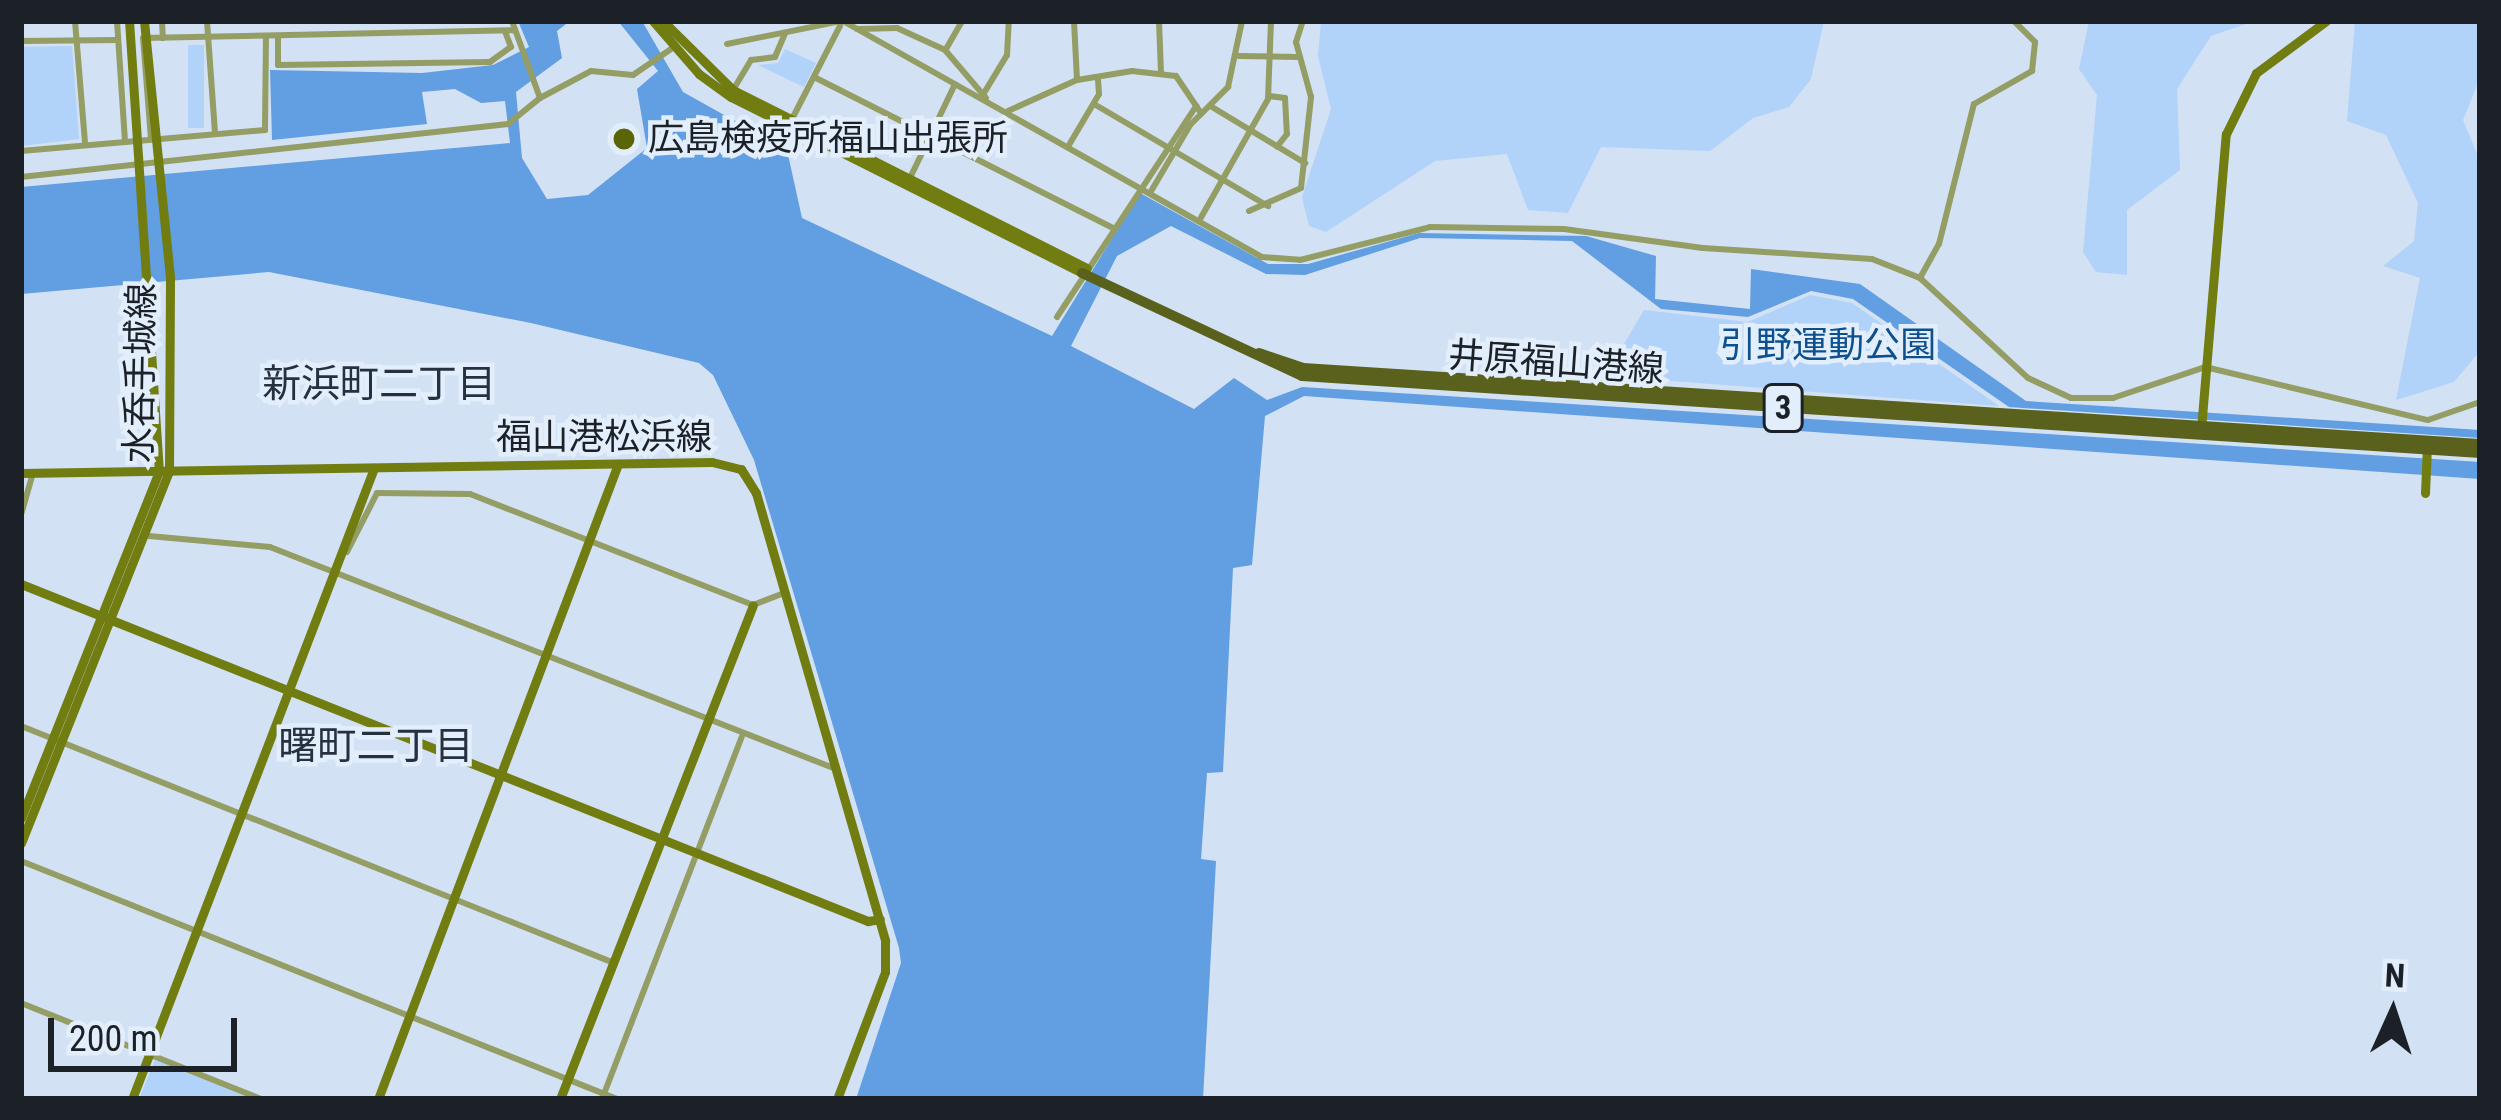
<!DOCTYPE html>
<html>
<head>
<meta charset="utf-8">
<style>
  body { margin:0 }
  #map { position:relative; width:2501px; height:1120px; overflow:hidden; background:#d2e1f3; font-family:"Roboto Condensed","Noto Sans JP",sans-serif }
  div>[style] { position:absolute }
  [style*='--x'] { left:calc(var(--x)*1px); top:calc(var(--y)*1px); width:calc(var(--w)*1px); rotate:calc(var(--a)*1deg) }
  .green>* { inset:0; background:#b1d2f9; transform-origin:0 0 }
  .water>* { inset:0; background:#619ee2 }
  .street>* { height:6px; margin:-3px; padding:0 3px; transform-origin:3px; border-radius:3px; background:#949d63 }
  .secondary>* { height:9px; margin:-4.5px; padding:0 4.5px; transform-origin:4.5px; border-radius:4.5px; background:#717c11 }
  .primary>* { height:10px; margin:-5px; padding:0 5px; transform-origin:5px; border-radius:5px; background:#59611d }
  .dots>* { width:33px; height:33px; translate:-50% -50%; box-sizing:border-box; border:6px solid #e2eefc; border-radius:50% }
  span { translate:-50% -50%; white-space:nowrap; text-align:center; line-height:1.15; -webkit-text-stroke:9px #e2eefc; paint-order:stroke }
  .shield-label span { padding:3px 9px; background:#e2eefc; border:3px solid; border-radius:9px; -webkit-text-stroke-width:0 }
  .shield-label { font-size:33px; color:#1c2127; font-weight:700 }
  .poi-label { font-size:36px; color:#1c2127 }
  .left { translate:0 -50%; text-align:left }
  .park-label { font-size:36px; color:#0e508e }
  .street-label { font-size:36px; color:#1c2127 }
  .neighbourhood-label { font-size:39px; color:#25313e }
  .frame { position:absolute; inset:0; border:24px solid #1c2127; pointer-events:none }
  .north { position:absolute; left:2333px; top:952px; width:120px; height:120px; -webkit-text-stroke:9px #e2eefc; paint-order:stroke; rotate:3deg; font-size:33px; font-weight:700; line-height:48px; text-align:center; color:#1c2127 }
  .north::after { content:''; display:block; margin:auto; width:42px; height:54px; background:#1c2127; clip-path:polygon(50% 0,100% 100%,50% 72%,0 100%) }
  .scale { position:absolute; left:48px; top:1018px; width:189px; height:54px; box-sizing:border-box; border:6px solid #1c2127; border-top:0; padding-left:15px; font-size:36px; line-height:42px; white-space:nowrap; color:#1c2127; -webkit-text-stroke:9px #e2eefc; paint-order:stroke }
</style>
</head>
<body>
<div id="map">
  <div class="green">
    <div style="clip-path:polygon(1321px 21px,1824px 21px,1811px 79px,1789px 107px,1753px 118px,1710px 151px,1601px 147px,1568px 213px,1528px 210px,1507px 154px,1435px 161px,1326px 232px,1309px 226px,1302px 197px,1331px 109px,1318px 56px)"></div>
    <div style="clip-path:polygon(2089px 21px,2255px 21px,2211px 36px,2177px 89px,2180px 170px,2127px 210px,2127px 275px,2096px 272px,2083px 252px,2097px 95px,2079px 69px)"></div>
    <div style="clip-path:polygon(2355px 21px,2480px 21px,2480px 78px,2463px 120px,2480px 161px,2480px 351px,2454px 382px,2396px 400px,2420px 278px,2383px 266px,2414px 241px,2418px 203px,2386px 135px,2347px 121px)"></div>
    <div style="left:188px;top:45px;width:16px;height:83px"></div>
    <div style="clip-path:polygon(72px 46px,79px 139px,21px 146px,21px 47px)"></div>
    <div style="clip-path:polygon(785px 49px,816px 63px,804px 87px,758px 65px,778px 63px)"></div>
    <div style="clip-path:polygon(1810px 295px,1852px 303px,1999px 406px,1605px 376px,1644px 310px,1748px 322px)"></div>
    <div style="clip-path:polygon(155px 1060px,230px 1090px,252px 1099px,139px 1099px)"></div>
  </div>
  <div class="water">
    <div style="clip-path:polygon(518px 21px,570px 21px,557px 31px,562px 58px,516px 92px,522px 158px,547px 199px,588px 195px,647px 148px,637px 89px,658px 71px,618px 21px,642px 21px,683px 92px,787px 150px,802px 218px,1052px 336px,1140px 193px,1268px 264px,1308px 264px,1419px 233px,1586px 236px,1656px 256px,1655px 299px,1750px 309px,1751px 269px,1860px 284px,2026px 401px,2480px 430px,2480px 438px,2009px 407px,1853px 299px,1811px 291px,1748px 317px,1661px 309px,1572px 241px,1420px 238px,1305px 275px,1266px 274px,1171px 226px,1117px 256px,1071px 346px,1194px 409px,1234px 378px,1267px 400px,1302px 387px,2000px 431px,2480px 462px,2480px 479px,1304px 396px,1265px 416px,1252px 565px,1233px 568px,1223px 772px,1207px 773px,1201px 859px,1216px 861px,1203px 1099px,856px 1099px,901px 963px,899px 948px,754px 460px,713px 375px,699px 363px,531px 323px,269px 272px,21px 294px,21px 187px,510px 143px,505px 101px,481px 103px,455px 89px,422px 92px,427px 124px,272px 140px,270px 70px,422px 73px,493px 65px,529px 47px)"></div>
  </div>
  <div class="street">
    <div style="--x:75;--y:21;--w:122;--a:85.3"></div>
    <div style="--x:117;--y:21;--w:120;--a:86.2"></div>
    <div style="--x:162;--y:21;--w:17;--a:87"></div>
    <div style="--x:207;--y:21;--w:112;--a:85.9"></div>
    <div style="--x:843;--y:21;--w:480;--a:29.4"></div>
    <div style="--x:1261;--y:257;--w:39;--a:4"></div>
    <div style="--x:1300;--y:260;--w:134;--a:-14.2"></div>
    <div style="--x:1430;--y:227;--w:134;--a:0.9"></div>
    <div style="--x:1564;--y:229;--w:140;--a:7.8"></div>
    <div style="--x:1703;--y:248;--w:169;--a:3.7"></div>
    <div style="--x:1872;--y:259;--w:52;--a:21.6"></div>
    <div style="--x:1920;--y:278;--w:147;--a:42.8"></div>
    <div style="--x:2028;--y:378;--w:47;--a:24.9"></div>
    <div style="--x:2071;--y:398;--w:42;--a:0"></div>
    <div style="--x:2113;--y:398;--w:97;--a:-18.6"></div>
    <div style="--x:2205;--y:367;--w:229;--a:13.4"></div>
    <div style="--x:2428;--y:420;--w:55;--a:-19.1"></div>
    <div style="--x:1074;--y:21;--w:59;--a:87.1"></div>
    <div style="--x:1159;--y:21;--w:53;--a:87.8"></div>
    <div style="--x:857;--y:29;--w:40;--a:-1.4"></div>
    <div style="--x:897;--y:28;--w:53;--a:24.6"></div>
    <div style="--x:945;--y:50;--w:63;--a:49.5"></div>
    <div style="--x:278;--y:37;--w:28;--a:90"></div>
    <div style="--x:278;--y:65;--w:212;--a:-0.8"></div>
    <div style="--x:490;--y:62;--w:26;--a:-36"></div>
    <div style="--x:511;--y:47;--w:17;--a:-111"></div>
    <div style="--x:21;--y:41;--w:97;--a:-0.6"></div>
    <div style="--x:727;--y:44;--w:116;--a:-11.4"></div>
    <div style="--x:946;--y:49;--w:32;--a:-60"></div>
    <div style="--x:1239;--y:56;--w:60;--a:1"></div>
    <div style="--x:814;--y:77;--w:335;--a:26.8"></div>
    <div style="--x:733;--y:90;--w:35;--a:-59"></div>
    <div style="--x:751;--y:60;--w:24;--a:-7"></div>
    <div style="--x:775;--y:57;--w:25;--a:-67"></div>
    <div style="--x:984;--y:93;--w:44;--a:-58.8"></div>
    <div style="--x:1007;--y:55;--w:34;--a:-87"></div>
    <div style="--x:1269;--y:96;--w:16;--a:7"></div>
    <div style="--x:1285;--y:98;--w:36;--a:87"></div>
    <div style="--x:1287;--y:134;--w:16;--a:128"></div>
    <div style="--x:540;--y:98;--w:58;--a:-27.9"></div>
    <div style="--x:591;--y:71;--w:42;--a:5.4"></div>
    <div style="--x:633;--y:75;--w:50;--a:-34.3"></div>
    <div style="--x:1094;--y:104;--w:202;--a:30.4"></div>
    <div style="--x:1212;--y:107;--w:109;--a:31.1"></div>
    <div style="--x:1008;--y:111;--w:76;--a:-24.2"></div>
    <div style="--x:1077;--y:80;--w:56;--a:-9.3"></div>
    <div style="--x:1132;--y:71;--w:44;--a:6.5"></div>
    <div style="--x:1176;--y:76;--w:45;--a:56"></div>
    <div style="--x:792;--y:119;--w:105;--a:-62.7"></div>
    <div style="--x:151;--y:139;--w:101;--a:-94.5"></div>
    <div style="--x:143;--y:38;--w:372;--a:-1.2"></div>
    <div style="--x:1069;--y:145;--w:59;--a:-59.5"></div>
    <div style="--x:1099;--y:94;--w:15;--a:-94"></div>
    <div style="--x:21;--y:151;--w:245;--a:-4.9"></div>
    <div style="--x:265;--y:130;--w:93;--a:-89.4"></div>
    <div style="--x:21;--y:177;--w:490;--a:-6.2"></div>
    <div style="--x:508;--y:124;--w:41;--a:-39.1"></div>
    <div style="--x:540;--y:98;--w:82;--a:-110"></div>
    <div style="--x:910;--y:178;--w:104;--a:-64.4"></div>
    <div style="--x:1150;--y:193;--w:79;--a:-59.5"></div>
    <div style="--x:1190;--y:125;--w:54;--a:-45"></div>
    <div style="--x:1228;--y:87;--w:67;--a:-78"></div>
    <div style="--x:1249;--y:211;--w:57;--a:-23.9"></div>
    <div style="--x:1301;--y:188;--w:92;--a:-83.7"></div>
    <div style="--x:1311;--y:97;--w:57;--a:-105.3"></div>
    <div style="--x:1296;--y:42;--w:22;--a:-72"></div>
    <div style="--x:1199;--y:221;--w:140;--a:-60.5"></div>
    <div style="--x:1268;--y:99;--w:78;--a:-87.8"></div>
    <div style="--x:1920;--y:278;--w:39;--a:-61"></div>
    <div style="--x:1939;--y:244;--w:144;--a:-76"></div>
    <div style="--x:1974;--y:104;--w:67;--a:-29.6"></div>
    <div style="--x:2032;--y:71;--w:29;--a:-84"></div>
    <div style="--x:2035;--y:42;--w:30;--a:-135"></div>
    <div style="--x:1057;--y:317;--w:253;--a:-56.6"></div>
    <div style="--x:21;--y:515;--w:44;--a:-74.1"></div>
    <div style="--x:149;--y:536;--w:121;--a:5.2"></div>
    <div style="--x:270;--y:547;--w:608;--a:21.42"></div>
    <div style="--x:347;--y:552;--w:66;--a:-63"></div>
    <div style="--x:377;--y:493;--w:93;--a:0.6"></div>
    <div style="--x:470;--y:494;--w:304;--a:21.4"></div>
    <div style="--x:753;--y:605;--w:34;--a:-21"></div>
    <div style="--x:21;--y:726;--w:639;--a:21.78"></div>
    <div style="--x:21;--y:861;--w:642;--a:21.77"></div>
    <div style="--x:21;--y:1003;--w:258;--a:21.8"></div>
    <div style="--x:602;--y:1099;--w:388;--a:-68.9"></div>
  </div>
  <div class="secondary">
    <div style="--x:653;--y:21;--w:70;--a:49"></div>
    <div style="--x:699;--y:74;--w:39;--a:36"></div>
    <div style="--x:731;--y:97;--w:393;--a:26.6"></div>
    <div style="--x:663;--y:21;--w:98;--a:44.6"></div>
    <div style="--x:733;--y:90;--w:396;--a:26.7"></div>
    <div style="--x:2201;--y:429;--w:296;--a:-85.2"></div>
    <div style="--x:2226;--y:134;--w:68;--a:-63.8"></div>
    <div style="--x:2256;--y:73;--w:87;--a:-36.6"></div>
    <div style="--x:21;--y:473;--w:691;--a:-0.91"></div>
    <div style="--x:712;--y:462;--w:30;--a:14"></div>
    <div style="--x:741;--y:469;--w:28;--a:58"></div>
    <div style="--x:756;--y:493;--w:466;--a:73.9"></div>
    <div style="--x:885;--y:941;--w:31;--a:90"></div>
    <div style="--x:885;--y:972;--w:136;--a:110.7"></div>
    <div style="--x:2425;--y:493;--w:48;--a:-87.6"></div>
    <div style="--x:21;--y:584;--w:912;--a:21.7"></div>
    <div style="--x:868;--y:921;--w:12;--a:-9"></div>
    <div style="--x:21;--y:818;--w:373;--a:-68.3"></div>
    <div style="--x:159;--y:472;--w:452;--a:-93.8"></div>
    <div style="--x:21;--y:843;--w:399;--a:-68.3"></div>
    <div style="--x:169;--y:472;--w:195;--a:-89.7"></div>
    <div style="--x:170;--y:277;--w:257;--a:-95.8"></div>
    <div style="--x:132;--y:1099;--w:676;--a:-69.02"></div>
    <div style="--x:378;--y:1099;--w:679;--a:-69.3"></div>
    <div style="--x:560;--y:1099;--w:530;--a:-68.66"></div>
  </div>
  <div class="primary">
    <div style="--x:1082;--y:273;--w:243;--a:25.1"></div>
    <div style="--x:1302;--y:376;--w:1181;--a:3.74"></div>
    <div style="--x:1259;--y:353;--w:46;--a:18.8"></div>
    <div style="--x:1303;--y:368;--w:1179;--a:3.69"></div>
  </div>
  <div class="dots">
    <div style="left:624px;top:139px;background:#5c6505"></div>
  </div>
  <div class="shield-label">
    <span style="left:1783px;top:408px">3</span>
  </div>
  <div class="poi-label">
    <span class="left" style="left:648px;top:139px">広島検疫所福山出張所</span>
  </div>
  <div class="park-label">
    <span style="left:1828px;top:346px">引野運動公園</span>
  </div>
  <div class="street-label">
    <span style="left:1556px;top:363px;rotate:4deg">井原福山港線</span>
    <span style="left:141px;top:373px;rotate:-89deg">水呑手城線</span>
    <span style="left:604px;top:438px">福山港松浜線</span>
  </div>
  <div class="neighbourhood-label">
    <span style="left:379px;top:384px">新浜町二丁目</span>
    <span style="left:376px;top:746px">曙町二丁目</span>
  </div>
  <div class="frame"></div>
  <div class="north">N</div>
  <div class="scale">200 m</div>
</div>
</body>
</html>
